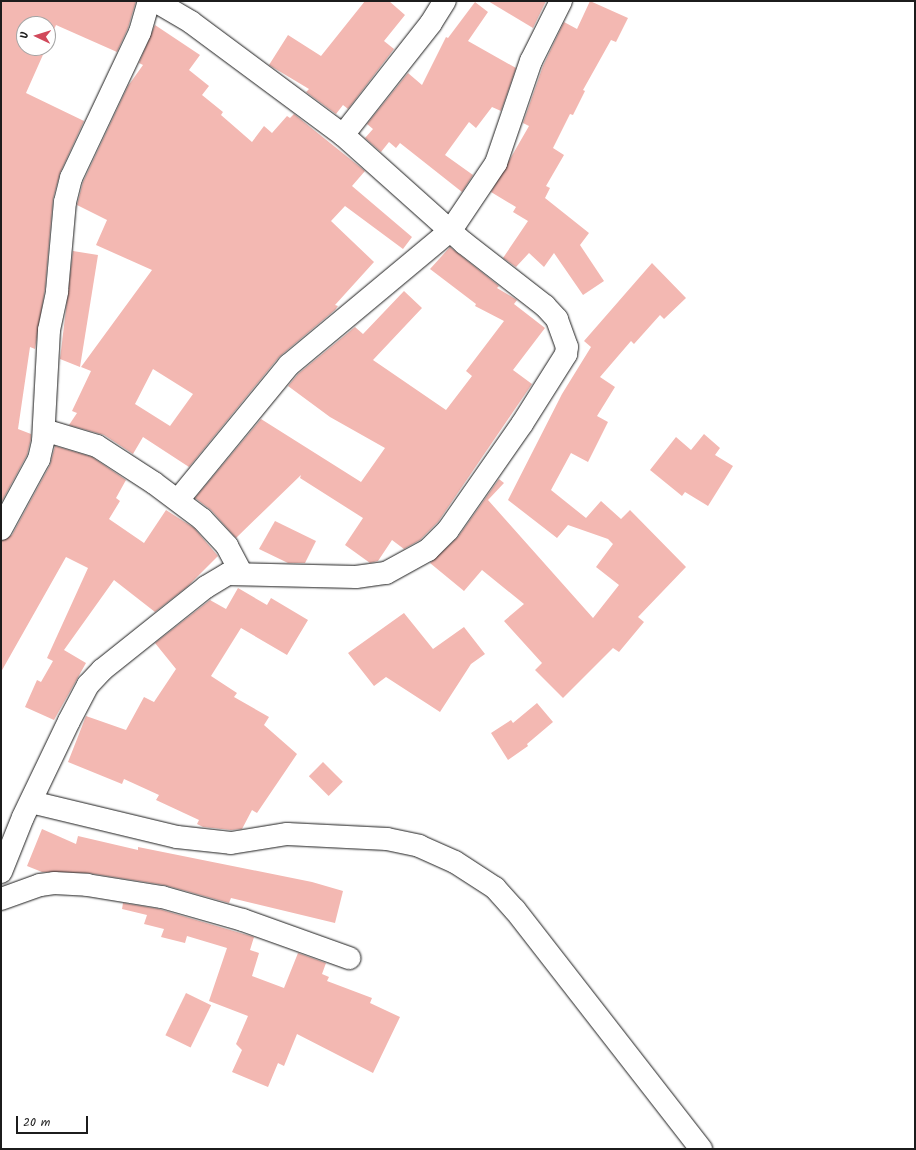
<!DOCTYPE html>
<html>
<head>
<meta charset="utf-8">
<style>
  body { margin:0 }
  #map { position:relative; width:916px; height:1150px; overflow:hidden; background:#fff; font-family:Kalam,sans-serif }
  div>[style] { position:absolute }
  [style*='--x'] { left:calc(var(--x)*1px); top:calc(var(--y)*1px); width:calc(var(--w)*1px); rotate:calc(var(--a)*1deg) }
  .building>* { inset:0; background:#f3b8b2; transform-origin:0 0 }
  .roads { filter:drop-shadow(0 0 1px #1c1c1c) drop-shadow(0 0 1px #1c1c1c) }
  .street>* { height:22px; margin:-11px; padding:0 11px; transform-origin:11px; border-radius:11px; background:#fff }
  span { translate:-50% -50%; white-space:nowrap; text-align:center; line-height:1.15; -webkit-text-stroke:3.5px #fff; paint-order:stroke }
  .frame { position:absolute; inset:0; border:2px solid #1c1c1c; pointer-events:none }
  .north { position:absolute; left:16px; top:16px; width:40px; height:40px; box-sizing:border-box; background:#fff; border:1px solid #a4a4a4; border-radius:50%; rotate:274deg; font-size:11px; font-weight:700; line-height:16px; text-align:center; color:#1c1c1c }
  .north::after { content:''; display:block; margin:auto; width:14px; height:18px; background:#d1495b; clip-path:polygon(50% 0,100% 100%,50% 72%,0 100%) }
  .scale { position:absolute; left:16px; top:1116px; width:72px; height:18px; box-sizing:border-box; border:2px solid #1c1c1c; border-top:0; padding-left:5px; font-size:12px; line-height:14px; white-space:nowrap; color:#1c1c1c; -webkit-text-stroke:3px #fff; paint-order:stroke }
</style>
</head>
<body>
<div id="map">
  <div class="building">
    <div style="clip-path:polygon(1px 1px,136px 1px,128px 28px,117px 52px,56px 25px,48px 43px,48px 24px,24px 24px,24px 48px,46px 48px,26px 93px,84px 121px,60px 173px,53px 199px,45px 289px,35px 349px,30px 347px,18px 429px,31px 434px,31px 439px,27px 455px,1px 503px)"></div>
    <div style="clip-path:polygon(365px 1px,389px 1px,405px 15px,384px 41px,394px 49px,348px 109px,343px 105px,336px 114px,306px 92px,309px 89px,269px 65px,288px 35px,321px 56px)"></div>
    <div style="clip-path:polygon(488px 1px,546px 1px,533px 28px)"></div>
    <div style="clip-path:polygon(590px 1px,628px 18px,616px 42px,611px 40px,583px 90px,585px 91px,573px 115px,570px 114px,553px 148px,564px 155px,546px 186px,550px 188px,545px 198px,589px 233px,580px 245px,604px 281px,583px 295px,554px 253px,544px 267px,529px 253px,516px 267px,503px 258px,528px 221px,513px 212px,516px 207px,491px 192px,529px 126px,523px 123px,543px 66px,564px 22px,577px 29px)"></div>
    <div style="clip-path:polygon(475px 2px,488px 12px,468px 41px,516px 68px,501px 111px,492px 107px,476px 128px,469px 122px,445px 155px,473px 175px,462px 192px,400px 143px,396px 148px,389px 142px,381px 152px,365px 138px,373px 129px,367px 124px,408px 73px,422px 85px,446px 37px,448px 38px)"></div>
    <div style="clip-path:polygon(evenodd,155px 25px,200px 55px,189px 70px,209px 86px,202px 95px,223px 112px,221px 115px,252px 142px,264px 126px,272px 133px,287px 116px,290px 118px,294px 114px,365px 171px,352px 186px,412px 237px,403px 249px,345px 206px,331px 221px,374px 262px,335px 305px,338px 306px,335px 310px,279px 357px,189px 467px,143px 437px,133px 454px,104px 435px,69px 425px,77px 413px,72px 411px,91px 371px,81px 367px,152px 270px,96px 245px,107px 220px,77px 205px,83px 182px,128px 86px,143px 65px,139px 63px,155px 25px,153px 369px,193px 394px,170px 426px,135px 404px,153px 369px)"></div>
    <div style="clip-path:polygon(450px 247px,499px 286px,497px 288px,517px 300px,514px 304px,545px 328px,513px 370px,532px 384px,438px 522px,420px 540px,404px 549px,392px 540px,378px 561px,370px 563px,345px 545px,363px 518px,300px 478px,301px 475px,236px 538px,211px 510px,195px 498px,261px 419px,361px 482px,385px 448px,330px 417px,288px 386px,298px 374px,355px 327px,363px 334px,404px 291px,422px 308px,373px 360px,446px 410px,472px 376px,466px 371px,504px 321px,475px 306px,476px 304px,430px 269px)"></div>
    <div style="clip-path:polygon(73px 251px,98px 255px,80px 367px,60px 359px)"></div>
    <div style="clip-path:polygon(652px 263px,686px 298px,664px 319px,660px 315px,634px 344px,631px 341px,600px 377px,615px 387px,597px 416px,608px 422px,588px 462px,571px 453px,551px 490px,586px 518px,601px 501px,621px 519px,630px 510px,686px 567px,638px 617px,644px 622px,619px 652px,613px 648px,563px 698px,535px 670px,542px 663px,504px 621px,524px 604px,482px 570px,464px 591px,430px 563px,458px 537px,499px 479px,504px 483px,488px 500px,593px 618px,619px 585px,596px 567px,613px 544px,608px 539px,568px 525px,557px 538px,508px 500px,562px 394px,591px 347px,584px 341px)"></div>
    <div style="clip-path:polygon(704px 434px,720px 448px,715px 455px,733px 466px,708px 506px,685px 492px,682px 496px,650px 470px,676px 437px,691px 450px)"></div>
    <div style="clip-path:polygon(55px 446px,92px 457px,126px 480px,116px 498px,120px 501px,109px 519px,144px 543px,166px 510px,194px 528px,218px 556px,188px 586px,155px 612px,114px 580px,64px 650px,86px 663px,54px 720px,25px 707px,37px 680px,41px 682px,53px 661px,47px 658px,88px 568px,66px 557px,1px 672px,1px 541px,12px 535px,50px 465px)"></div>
    <div style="clip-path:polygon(275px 521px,316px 541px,305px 563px,288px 563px,259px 549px)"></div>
    <div style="clip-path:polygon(238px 588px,267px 605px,271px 598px,308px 620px,287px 655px,241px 628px,211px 676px,237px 693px,234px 697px,269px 717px,264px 725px,297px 754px,257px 813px,252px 810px,242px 829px,231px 830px,203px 827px,197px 824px,199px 820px,156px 800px,159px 795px,124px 779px,122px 784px,68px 762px,86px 716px,126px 730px,144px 697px,154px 702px,176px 669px,155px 643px,210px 600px,226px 609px)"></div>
    <div style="clip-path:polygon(404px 613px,433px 649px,464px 627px,485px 654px,471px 664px,440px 712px,386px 677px,374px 686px,348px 653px)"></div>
    <div style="clip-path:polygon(537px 703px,553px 722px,527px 744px,528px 746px,508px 760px,491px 733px,511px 720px,513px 723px)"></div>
    <div style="left:323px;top:762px;width:28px;height:20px;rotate:45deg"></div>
    <div style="clip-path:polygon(42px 829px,76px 844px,78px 836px,138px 850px,138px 847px,312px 882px,343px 891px,335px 923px,231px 898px,229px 903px,164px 885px,88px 873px,42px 872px,27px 866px)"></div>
    <div style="clip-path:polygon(123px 903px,159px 909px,254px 937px,250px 950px,259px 953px,252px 976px,284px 988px,298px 953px,326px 963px,322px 974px,329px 977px,327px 981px,372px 998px,370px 1003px,400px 1017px,373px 1073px,297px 1034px,284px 1066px,278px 1063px,268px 1087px,232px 1072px,242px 1050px,236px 1044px,248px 1016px,209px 1001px,227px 948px,187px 936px,185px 943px,161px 937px,164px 929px,144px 924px,147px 915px,122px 909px)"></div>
    <div style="left:186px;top:993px;width:28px;height:47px;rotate:26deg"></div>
  </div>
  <div class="roads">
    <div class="street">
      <div style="--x:343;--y:135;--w:142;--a:-51.8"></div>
      <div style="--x:431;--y:23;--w:26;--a:-58"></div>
      <div style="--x:44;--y:430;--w:55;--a:16.8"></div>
      <div style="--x:97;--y:446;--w:68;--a:33"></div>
      <div style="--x:154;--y:483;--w:60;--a:36.9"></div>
      <div style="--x:202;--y:519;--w:37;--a:47"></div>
      <div style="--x:227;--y:546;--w:30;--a:62"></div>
      <div style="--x:178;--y:500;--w:175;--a:-50.6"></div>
      <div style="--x:289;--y:365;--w:211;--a:-39.8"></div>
      <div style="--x:451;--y:230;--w:81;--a:-56.1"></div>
      <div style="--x:496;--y:163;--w:108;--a:-71.1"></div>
      <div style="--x:531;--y:61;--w:67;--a:-63.4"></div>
      <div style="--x:1;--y:529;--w:80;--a:-61.5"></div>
      <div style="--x:39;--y:459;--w:18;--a:-77"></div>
      <div style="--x:43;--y:441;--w:111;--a:-86.9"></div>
      <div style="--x:49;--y:330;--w:40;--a:-78"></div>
      <div style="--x:57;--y:291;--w:89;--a:-84.9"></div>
      <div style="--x:65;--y:202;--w:25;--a:-76"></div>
      <div style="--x:71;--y:178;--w:161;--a:-64.7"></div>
      <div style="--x:140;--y:32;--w:32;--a:-74"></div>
      <div style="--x:31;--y:802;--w:150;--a:13.5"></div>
      <div style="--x:177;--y:837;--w:54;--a:6.3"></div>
      <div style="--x:231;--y:843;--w:57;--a:-9.1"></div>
      <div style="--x:287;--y:834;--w:100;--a:2.9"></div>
      <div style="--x:387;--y:839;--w:33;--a:12"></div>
      <div style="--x:419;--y:846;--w:39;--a:24"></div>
      <div style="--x:455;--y:862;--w:48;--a:33"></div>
      <div style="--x:495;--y:888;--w:30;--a:48"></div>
      <div style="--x:515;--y:910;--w:303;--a:52.1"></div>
      <div style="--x:1;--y:872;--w:59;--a:-68.2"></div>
      <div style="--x:23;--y:817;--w:106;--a:-64.4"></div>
      <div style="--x:69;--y:721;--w:41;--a:-62.2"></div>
      <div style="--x:88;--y:685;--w:21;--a:-47"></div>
      <div style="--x:102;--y:670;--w:133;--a:-38.6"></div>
      <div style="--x:206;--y:587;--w:26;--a:-31"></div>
      <div style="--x:228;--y:574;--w:128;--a:1.3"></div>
      <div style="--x:356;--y:577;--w:30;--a:-8"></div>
      <div style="--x:386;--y:573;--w:48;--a:-28.7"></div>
      <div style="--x:428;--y:550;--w:28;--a:-45"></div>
      <div style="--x:448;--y:530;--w:129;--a:-55.1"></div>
      <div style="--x:522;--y:424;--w:83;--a:-57.8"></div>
      <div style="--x:566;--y:354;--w:7;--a:-82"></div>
      <div style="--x:567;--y:347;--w:30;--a:-110"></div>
      <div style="--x:557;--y:319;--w:18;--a:-133"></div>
      <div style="--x:545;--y:306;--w:103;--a:-142.1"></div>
      <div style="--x:464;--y:243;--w:162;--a:-138.2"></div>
      <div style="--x:343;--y:135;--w:189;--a:-143.4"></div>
      <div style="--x:191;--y:22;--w:42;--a:-149.7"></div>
      <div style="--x:1;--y:899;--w:41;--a:-19.7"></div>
      <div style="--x:40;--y:885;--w:14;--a:-8"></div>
      <div style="--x:54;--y:883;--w:33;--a:3"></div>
      <div style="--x:87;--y:885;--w:76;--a:9.1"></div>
      <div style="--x:162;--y:897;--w:84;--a:15.9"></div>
      <div style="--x:243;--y:920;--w:113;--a:19.7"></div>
    </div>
  </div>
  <div class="frame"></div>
  <div class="north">U</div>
  <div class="scale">20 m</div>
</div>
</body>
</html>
